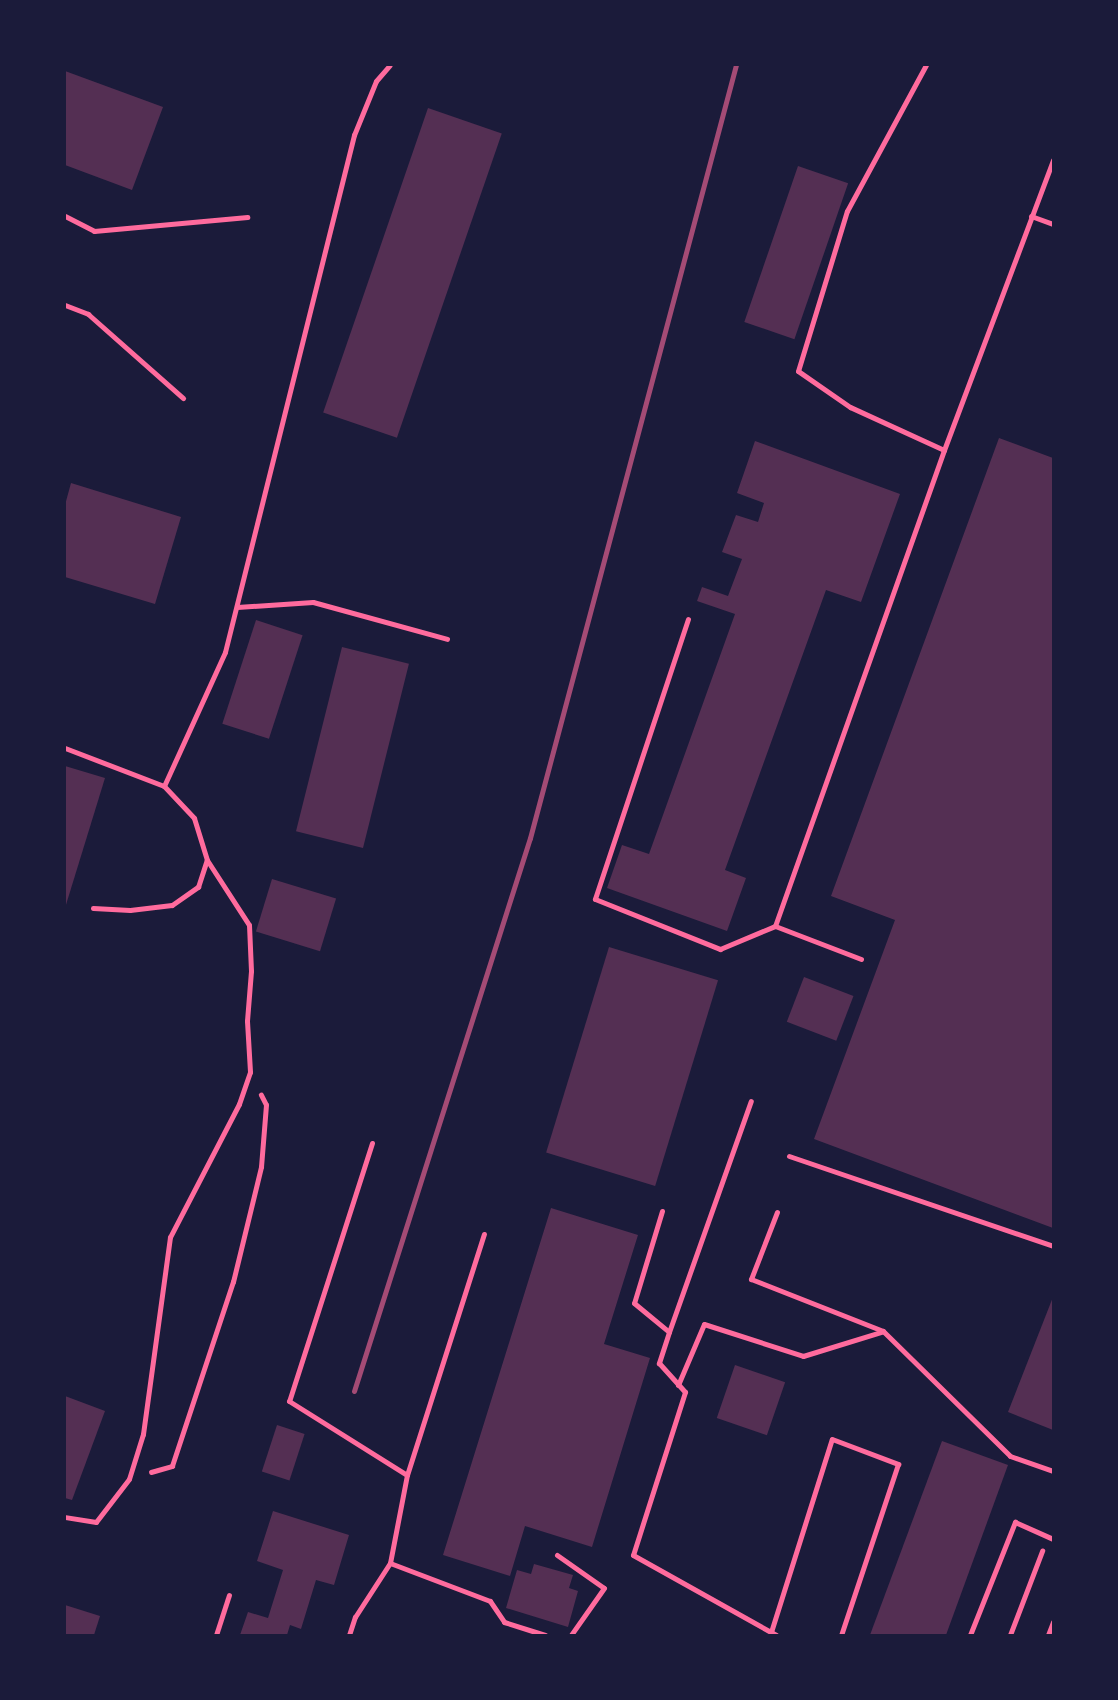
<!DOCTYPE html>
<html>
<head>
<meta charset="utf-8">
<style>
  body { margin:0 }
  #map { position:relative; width:1118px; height:1700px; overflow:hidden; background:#1b1b3a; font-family:"Noto Sans",sans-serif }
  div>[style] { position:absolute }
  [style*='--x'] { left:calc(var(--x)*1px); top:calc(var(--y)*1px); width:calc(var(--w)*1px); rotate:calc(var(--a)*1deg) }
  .building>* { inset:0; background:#542f53; transform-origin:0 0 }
  .path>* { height:4.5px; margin:-2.25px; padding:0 2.25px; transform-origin:2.25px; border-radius:2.25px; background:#ff6b9d }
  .service>* { height:5px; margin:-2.5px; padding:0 2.5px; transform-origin:2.5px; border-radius:2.5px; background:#ff6b9d }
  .rail>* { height:5px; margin:-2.5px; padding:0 2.5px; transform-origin:2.5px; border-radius:2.5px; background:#a44b75 }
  span { translate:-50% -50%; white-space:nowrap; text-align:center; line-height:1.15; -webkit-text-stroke:5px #1b1b3a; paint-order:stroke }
  .frame { position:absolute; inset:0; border:66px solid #1b1b3a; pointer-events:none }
</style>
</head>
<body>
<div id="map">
  <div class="building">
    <div style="clip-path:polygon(65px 71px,163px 107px,132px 190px,65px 165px)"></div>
    <div style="left:428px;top:108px;width:78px;height:322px;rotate:19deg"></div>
    <div style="left:798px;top:166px;width:53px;height:165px;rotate:19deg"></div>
    <div style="clip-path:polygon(999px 438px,1053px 458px,1053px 1228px,814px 1139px,895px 920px,831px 896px)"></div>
    <div style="clip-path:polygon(755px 441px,900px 494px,861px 602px,826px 590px,725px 870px,746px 878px,727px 931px,607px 888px,622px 845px,649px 854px,735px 614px,697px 601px,702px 587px,728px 596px,742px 559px,722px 552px,736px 515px,758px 522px,764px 503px,737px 493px)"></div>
    <div style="clip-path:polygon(71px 483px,181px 517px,155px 604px,65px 577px,65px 505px)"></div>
    <div style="left:256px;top:620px;width:49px;height:109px;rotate:18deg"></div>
    <div style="left:342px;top:647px;width:69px;height:190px;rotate:14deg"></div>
    <div style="clip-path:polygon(65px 766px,105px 778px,65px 908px)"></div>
    <div style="left:272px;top:879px;width:67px;height:55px;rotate:17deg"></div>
    <div style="left:609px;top:947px;width:114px;height:215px;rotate:17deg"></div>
    <div style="left:804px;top:977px;width:53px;height:48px;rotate:21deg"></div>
    <div style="clip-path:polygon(551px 1208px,638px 1235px,604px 1344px,650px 1358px,592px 1547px,525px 1526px,510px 1576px,443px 1555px)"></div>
    <div style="clip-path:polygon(1053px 1297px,1053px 1430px,1008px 1412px)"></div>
    <div style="left:735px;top:1365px;width:53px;height:56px;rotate:19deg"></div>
    <div style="clip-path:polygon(65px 1396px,105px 1411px,72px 1500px,65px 1498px)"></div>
    <div style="left:277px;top:1425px;width:29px;height:49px;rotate:18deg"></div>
    <div style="clip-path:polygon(942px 1441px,1008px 1465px,946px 1635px,870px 1635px)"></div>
    <div style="clip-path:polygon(273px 1511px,349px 1535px,334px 1585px,316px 1580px,301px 1629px,290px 1625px,287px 1635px,240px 1635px,248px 1612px,268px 1618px,283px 1570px,257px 1561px)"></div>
    <div style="clip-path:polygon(534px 1564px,573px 1575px,569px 1588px,578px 1591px,568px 1627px,506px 1608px,517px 1570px,531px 1574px)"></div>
    <div style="clip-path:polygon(65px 1605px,100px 1616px,94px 1635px,65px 1635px)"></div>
  </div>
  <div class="path">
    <div style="--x:151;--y:1472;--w:22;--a:-16"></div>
    <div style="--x:172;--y:1466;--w:194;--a:-71.7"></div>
    <div style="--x:233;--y:1282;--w:118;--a:-76.3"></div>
    <div style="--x:261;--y:1167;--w:62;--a:-85.4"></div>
    <div style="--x:266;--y:1105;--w:11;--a:-117"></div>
    <div style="--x:1010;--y:1635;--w:90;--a:-69.1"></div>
  </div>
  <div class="service">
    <div style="--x:65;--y:216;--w:33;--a:27"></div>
    <div style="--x:94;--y:231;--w:154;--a:-5.2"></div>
    <div style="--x:1031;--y:216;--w:23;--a:20"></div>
    <div style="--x:65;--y:305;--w:25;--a:21"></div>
    <div style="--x:88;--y:314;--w:127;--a:41.5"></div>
    <div style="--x:944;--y:450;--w:310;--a:-69.4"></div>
    <div style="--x:237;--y:607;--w:76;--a:-3.8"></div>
    <div style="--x:313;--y:602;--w:139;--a:15.4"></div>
    <div style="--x:688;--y:619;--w:295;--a:108.4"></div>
    <div style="--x:595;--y:899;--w:135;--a:21.8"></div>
    <div style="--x:720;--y:949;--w:60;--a:-22.7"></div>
    <div style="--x:65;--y:748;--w:106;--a:21"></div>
    <div style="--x:164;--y:786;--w:44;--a:46.8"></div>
    <div style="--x:194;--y:818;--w:44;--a:72.8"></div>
    <div style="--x:207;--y:860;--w:77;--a:57.1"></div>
    <div style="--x:249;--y:925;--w:46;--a:87.5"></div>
    <div style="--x:251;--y:971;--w:50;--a:94.6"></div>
    <div style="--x:247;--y:1021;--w:51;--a:86.6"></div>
    <div style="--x:250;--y:1072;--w:34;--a:109"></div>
    <div style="--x:239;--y:1104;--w:150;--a:117.4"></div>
    <div style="--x:170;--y:1237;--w:199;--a:97.8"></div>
    <div style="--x:143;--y:1434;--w:47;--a:107.3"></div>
    <div style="--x:129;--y:1479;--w:54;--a:127.5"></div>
    <div style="--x:96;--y:1522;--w:31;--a:-171"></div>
    <div style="--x:164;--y:786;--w:147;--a:-65.5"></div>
    <div style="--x:225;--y:652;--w:533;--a:-75.99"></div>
    <div style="--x:354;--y:135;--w:58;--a:-67.8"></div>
    <div style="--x:376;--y:81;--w:21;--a:-49"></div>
    <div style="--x:93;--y:908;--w:37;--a:3"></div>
    <div style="--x:130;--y:910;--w:42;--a:-6.8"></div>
    <div style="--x:172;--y:905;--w:32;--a:-35"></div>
    <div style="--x:198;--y:887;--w:28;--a:-72"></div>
    <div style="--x:861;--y:959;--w:92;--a:-159"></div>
    <div style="--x:775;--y:926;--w:505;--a:-70.45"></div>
    <div style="--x:944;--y:450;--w:103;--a:-155.4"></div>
    <div style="--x:850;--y:407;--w:63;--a:-145.3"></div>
    <div style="--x:798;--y:371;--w:167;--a:-73"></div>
    <div style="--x:847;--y:211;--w:166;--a:-61.6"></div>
    <div style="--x:372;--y:1143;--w:271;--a:107.8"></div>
    <div style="--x:289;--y:1401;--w:139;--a:32.1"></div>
    <div style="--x:789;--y:1156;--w:279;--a:18.8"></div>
    <div style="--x:662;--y:1211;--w:96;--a:106.9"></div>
    <div style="--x:634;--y:1303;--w:45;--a:39.6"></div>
    <div style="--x:669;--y:1332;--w:33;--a:108"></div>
    <div style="--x:659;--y:1363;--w:39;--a:48"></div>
    <div style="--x:685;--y:1392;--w:171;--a:107.7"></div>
    <div style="--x:633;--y:1555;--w:164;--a:29.2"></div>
    <div style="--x:777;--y:1212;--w:72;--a:111.2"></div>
    <div style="--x:751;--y:1279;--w:142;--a:21.5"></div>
    <div style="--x:883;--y:1331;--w:178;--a:44.5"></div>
    <div style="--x:1010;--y:1456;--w:46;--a:19.2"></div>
    <div style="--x:669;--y:1332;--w:245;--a:-70.5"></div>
    <div style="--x:678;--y:1385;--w:66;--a:-66.9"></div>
    <div style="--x:704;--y:1324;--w:104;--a:17.9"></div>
    <div style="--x:803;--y:1356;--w:82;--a:-17.1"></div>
    <div style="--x:557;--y:1555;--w:57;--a:35.1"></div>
    <div style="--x:604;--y:1588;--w:57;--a:125.1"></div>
    <div style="--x:390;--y:1563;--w:107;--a:20.8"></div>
    <div style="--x:490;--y:1601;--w:25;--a:56"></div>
    <div style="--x:504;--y:1622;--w:43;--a:17.6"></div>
    <div style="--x:771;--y:1632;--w:202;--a:-72.5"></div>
    <div style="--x:832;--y:1439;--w:71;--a:20.7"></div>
    <div style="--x:898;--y:1464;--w:180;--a:108.4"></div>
    <div style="--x:216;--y:1635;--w:42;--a:-72"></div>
    <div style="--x:349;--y:1635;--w:19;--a:-72"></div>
    <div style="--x:355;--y:1617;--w:64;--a:-57.1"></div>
    <div style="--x:390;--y:1563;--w:90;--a:-79.1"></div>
    <div style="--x:407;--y:1475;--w:253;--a:-72.3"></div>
    <div style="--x:970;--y:1635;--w:122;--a:-68.3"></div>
    <div style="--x:1015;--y:1522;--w:42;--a:24.1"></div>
    <div style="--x:1048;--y:1635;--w:14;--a:-69"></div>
  </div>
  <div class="rail">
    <div style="--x:354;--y:1391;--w:580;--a:-72.35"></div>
    <div style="--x:530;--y:838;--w:800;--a:-75.08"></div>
  </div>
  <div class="frame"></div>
</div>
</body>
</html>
